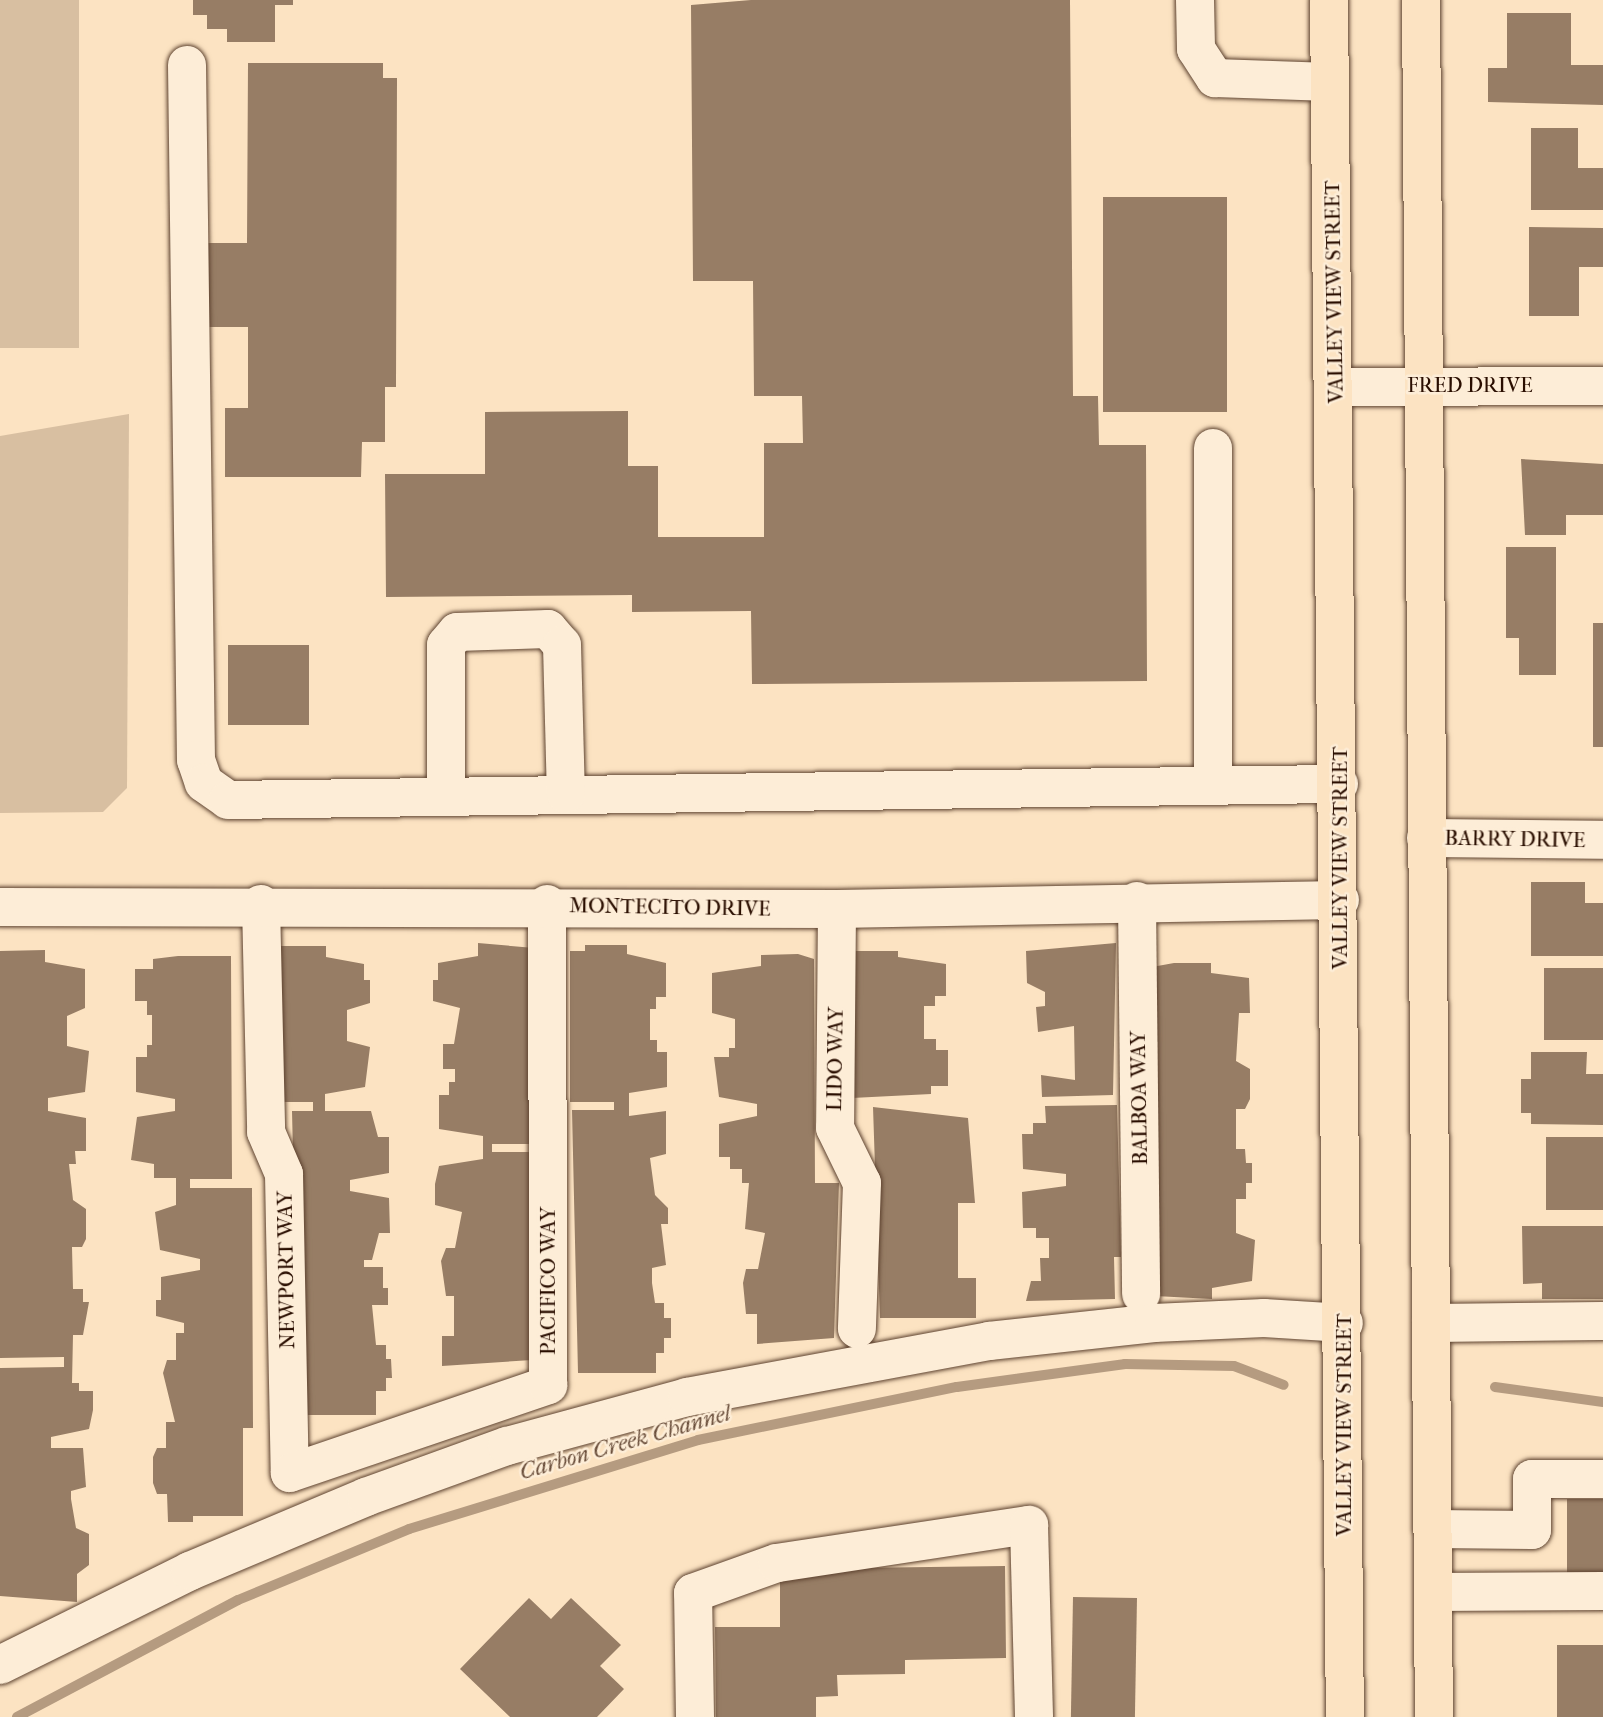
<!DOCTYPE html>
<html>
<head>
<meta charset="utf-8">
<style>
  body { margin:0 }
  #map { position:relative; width:1603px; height:1717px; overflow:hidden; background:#fce3c2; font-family:"IM FELL French Canon",serif }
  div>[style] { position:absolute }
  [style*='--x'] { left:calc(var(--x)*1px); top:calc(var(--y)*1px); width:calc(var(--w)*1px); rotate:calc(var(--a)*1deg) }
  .green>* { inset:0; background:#d8bfa1; transform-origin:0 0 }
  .stream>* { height:10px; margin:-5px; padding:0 5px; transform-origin:5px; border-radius:5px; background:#b59b80 }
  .building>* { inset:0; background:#977d65; transform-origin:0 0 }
  .roads { filter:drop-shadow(0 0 2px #5e4330) drop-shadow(0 0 2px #5e4330) }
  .minor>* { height:38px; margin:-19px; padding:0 19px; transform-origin:19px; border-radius:19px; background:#fdedd7 }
  .major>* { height:38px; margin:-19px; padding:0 19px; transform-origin:19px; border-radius:19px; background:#fce3c2 }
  span { translate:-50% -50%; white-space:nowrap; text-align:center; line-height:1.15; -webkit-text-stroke:5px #fdedd7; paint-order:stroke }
  .street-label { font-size:21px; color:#2a0e00 }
  .water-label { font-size:23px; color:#694d3a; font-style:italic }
</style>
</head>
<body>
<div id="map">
  <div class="green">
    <div style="left:0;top:0;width:79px;height:348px"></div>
    <div style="clip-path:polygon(129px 414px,127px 788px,103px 812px,0 813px,0 436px)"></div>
  </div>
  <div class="stream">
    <div style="--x:1495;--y:1387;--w:109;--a:7.9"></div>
    <div style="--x:17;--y:1717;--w:250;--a:-27.9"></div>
    <div style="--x:238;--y:1600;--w:185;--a:-22.5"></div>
    <div style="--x:409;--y:1529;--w:302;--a:-17.1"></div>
    <div style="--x:698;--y:1440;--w:264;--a:-11.6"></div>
    <div style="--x:957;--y:1387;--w:170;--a:-7.8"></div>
    <div style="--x:1125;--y:1364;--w:109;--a:1.1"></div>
    <div style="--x:1234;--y:1366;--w:53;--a:20.8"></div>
  </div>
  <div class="building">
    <div style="clip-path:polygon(193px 0,293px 0,293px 5px,275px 5px,275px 42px,227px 42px,227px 29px,207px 29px,207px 15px,193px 15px)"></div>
    <div style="clip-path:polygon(751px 0,1070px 0,1073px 396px,1098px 396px,1099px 445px,1146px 445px,1147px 681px,752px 684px,751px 611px,632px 612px,632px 595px,386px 597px,385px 474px,485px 474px,485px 412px,628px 411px,628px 466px,658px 466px,658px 537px,764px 537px,764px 443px,803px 443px,802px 396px,754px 396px,753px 281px,693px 281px,691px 5px)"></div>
    <div style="clip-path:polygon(1507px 13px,1571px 13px,1571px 65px,1603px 65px,1603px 105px,1488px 102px,1488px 68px,1507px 68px)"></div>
    <div style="clip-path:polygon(248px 63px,383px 63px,383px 78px,397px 78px,396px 387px,385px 387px,385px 442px,362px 442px,361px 477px,225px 477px,225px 408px,248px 408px,248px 327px,204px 327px,205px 243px,247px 243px)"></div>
    <div style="clip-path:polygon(1531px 128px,1578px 128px,1578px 168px,1603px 168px,1603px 210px,1531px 210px)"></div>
    <div style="left:1103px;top:197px;width:124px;height:215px"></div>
    <div style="clip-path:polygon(1529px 227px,1603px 228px,1603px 267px,1579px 267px,1579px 316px,1529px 316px)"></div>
    <div style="clip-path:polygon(1521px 459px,1603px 464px,1603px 515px,1566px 515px,1566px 535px,1525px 535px)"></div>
    <div style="clip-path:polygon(1506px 547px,1556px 547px,1556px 675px,1519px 675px,1519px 638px,1506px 638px)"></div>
    <div style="left:1593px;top:623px;width:10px;height:124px"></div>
    <div style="left:228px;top:645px;width:81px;height:80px"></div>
    <div style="clip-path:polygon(1531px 882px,1585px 882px,1585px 903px,1603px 903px,1603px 956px,1531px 956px)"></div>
    <div style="clip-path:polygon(478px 943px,534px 948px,535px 1144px,492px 1144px,492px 1152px,536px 1152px,532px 1360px,442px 1366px,442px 1336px,454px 1336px,454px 1296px,446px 1296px,441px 1261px,446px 1248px,455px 1248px,462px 1212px,435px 1205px,435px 1184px,439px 1166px,483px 1159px,483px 1136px,439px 1129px,439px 1095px,449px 1095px,449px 1082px,455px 1082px,455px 1069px,443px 1069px,443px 1044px,454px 1044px,460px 1008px,433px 1001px,433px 980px,438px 980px,438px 963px,478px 956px)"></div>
    <div style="clip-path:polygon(1116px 943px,1113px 1095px,1042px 1097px,1041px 1075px,1075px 1080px,1074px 1026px,1038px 1032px,1036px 1007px,1045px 1006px,1045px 992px,1027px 983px,1026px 951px)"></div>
    <div style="clip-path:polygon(585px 945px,627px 945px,627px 954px,666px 963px,666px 997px,656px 997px,656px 1009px,650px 1009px,650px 1040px,657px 1040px,657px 1052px,667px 1052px,667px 1087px,629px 1093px,629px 1116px,666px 1111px,666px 1154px,650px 1158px,655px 1195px,668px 1208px,668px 1224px,661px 1224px,666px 1265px,652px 1268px,652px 1283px,655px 1303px,664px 1303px,664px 1318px,671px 1318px,671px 1338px,664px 1338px,664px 1353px,656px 1353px,656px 1373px,578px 1373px,572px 1110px,614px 1110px,614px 1102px,570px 1102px,570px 951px,585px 951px)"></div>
    <div style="clip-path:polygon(281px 946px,326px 946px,326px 957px,364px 964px,364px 980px,370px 980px,370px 1003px,347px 1010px,347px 1041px,370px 1047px,365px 1087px,325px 1094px,325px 1111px,371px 1111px,378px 1137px,389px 1137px,389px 1173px,350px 1180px,350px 1191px,389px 1198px,390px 1233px,379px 1233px,372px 1260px,364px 1260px,364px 1267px,383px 1267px,383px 1288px,388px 1288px,388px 1305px,372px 1305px,376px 1345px,386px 1345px,386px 1359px,391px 1359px,392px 1378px,386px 1378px,386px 1391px,376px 1391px,376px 1415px,299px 1415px,292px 1111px,313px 1111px,313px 1102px,269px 1102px,268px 951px,281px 951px)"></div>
    <div style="clip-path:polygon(45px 950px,45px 962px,85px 969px,85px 1008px,67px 1016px,67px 1046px,89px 1051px,85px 1092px,48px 1098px,48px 1111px,86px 1118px,86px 1151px,75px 1151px,76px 1164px,69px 1164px,73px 1200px,86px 1209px,86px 1239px,82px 1247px,72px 1247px,73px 1289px,83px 1289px,83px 1302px,89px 1302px,83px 1335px,73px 1335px,72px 1383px,79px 1383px,79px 1391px,93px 1391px,93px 1410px,89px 1429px,51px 1437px,51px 1448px,83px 1448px,86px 1487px,71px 1491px,71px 1499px,76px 1528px,89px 1534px,89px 1565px,77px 1574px,77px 1602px,0 1596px,0 1368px,64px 1367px,64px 1357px,0 1358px,0 951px)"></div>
    <div style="clip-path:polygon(852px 951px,898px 951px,898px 957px,946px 964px,946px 996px,935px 996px,935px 1006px,924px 1006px,924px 1039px,936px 1039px,936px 1050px,948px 1050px,948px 1086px,931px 1086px,931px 1094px,852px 1098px)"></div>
    <div style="clip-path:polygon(798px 954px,814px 959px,815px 1183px,839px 1183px,834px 1338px,757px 1344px,757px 1314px,746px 1314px,743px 1283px,746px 1269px,758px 1269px,765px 1233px,745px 1229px,749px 1183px,742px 1183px,742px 1169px,730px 1169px,730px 1157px,719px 1157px,719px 1124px,757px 1116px,757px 1104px,719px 1097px,714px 1057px,729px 1057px,729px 1048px,735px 1048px,735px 1019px,712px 1013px,712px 973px,761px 966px,761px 955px)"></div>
    <div style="clip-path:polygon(178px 956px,231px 956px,232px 1179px,190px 1179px,190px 1188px,252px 1188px,253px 1428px,243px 1428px,243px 1516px,193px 1516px,193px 1522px,168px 1522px,167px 1494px,157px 1494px,153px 1483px,153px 1457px,157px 1448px,166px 1448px,166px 1422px,175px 1422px,163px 1373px,167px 1360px,176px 1360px,176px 1333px,184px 1333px,184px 1323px,156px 1316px,156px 1300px,161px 1300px,161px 1277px,200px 1270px,200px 1259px,160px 1250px,155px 1212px,176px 1205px,176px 1178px,154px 1178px,154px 1164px,131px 1160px,137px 1117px,175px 1111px,175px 1099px,136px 1092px,136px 1057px,147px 1057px,147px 1045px,152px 1045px,152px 1015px,147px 1015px,147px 1001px,135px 1001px,135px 969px,153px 969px,153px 959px)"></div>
    <div style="clip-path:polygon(1174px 963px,1211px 963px,1211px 973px,1249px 978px,1250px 1013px,1239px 1013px,1236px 1061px,1250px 1069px,1250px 1099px,1245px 1109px,1236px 1109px,1236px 1149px,1245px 1149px,1246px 1163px,1252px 1163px,1252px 1183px,1246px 1183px,1246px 1199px,1236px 1199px,1236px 1233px,1255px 1240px,1252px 1281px,1212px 1288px,1212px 1299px,1155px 1296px,1158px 1042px,1152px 1042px,1152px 967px)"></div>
    <div style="left:1544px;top:968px;width:59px;height:72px"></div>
    <div style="clip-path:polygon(1531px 1052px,1587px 1052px,1586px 1074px,1603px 1074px,1603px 1125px,1531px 1124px,1531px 1113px,1521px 1113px,1521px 1079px,1531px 1079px)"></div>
    <div style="clip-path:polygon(1117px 1105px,1121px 1257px,1114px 1257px,1115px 1299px,1026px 1301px,1031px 1281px,1041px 1281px,1040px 1258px,1049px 1258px,1049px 1238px,1036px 1238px,1036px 1228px,1023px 1228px,1022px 1192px,1066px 1186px,1066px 1174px,1023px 1169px,1022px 1134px,1033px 1134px,1033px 1123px,1046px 1123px,1045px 1106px)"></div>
    <div style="clip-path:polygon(873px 1107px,968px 1118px,975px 1203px,958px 1203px,958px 1278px,976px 1278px,976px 1318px,880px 1318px)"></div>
    <div style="left:1546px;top:1137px;width:57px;height:73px"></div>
    <div style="clip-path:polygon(1522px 1226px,1603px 1226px,1603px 1299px,1542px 1299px,1542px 1283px,1523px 1284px)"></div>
    <div style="left:1603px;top:1499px;width:77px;height:36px;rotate:90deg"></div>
    <div style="clip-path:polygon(1005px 1566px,1006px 1658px,905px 1660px,905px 1674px,837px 1675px,838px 1696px,816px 1697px,816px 1717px,716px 1717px,715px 1627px,780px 1627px,780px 1569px)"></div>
    <div style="left:1073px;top:1597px;width:64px;height:120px;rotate:1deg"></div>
    <div style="clip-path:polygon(529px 1598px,551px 1619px,571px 1598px,621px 1645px,600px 1666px,624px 1689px,597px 1717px,510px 1717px,460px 1669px)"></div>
    <div style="left:1603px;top:1645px;width:72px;height:46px;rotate:90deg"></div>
  </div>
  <div class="roads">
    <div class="minor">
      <div style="--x:1195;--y:0;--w:49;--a:88.8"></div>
      <div style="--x:1196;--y:49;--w:35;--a:57"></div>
      <div style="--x:1215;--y:78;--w:115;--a:2"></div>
      <div style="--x:187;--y:65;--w:695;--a:89.26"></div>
      <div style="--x:196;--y:760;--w:24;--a:71"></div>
      <div style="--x:204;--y:783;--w:29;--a:35"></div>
      <div style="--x:228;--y:800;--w:1111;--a:-0.83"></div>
      <div style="--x:1336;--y:387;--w:267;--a:-0.2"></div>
      <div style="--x:1213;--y:448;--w:333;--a:90"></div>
      <div style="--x:446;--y:796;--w:151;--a:-90"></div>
      <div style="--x:446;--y:645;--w:17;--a:-50"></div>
      <div style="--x:457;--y:632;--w:91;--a:-1.9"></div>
      <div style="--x:548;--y:629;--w:21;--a:49"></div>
      <div style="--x:562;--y:645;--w:149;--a:88.5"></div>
      <div style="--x:1426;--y:838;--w:177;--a:0.6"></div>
      <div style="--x:1137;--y:901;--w:393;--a:89.4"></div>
      <div style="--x:261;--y:904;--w:228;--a:88.7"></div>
      <div style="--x:266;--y:1132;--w:46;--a:66.8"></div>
      <div style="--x:284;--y:1174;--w:299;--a:88.9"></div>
      <div style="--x:290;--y:1473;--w:273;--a:-18.8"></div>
      <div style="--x:548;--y:1385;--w:481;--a:-90.1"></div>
      <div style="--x:0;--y:907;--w:837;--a:0.14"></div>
      <div style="--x:837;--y:909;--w:503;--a:-1.03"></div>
      <div style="--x:837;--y:909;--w:219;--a:90.5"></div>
      <div style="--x:835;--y:1128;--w:61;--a:63.9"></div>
      <div style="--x:862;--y:1183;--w:146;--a:92"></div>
      <div style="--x:1431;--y:1323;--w:172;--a:-0.7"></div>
      <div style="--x:1433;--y:1529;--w:99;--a:0.6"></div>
      <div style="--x:1532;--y:1530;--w:51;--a:-90"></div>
      <div style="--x:1532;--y:1479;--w:71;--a:0"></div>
      <div style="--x:1433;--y:1592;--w:170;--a:-0.3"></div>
      <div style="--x:0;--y:1665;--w:212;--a:-26.3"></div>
      <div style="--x:190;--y:1571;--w:191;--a:-22.8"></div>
      <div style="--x:366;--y:1497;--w:150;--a:-19.9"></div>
      <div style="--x:507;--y:1446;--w:187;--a:-15.2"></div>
      <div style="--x:687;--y:1397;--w:307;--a:-10.5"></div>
      <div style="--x:989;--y:1341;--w:166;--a:-6.2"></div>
      <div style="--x:1154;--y:1323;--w:110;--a:-2.6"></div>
      <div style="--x:1264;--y:1318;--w:80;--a:3.6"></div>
      <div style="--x:695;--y:1717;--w:124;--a:-90.9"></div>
      <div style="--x:693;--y:1593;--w:89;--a:-19.7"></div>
      <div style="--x:777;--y:1563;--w:255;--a:-8.6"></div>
      <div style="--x:1029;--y:1525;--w:192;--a:88.5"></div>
    </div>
    <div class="major">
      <div style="--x:1329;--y:0;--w:1717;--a:89.47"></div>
      <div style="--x:1421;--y:0;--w:1717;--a:89.57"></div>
    </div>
  </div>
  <div class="street-label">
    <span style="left:1334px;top:292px;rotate:-91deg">VALLEY VIEW STREET</span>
    <span style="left:1470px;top:385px">FRED DRIVE</span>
    <span style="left:1515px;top:839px;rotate:1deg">BARRY DRIVE</span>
    <span style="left:1340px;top:858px;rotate:-90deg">VALLEY VIEW STREET</span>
    <span style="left:670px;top:907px;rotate:1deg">MONTECITO DRIVE</span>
    <span style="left:835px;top:1059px;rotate:-89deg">LIDO WAY</span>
    <span style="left:1139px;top:1098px;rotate:-91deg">BALBOA WAY</span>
    <span style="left:286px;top:1270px;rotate:-91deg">NEWPORT WAY</span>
    <span style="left:548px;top:1281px;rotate:-90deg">PACIFICO WAY</span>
    <span style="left:1344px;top:1425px;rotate:-90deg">VALLEY VIEW STREET</span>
  </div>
  <div class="water-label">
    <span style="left:625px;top:1443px;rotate:-16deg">Carbon Creek Channel</span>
  </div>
</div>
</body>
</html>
